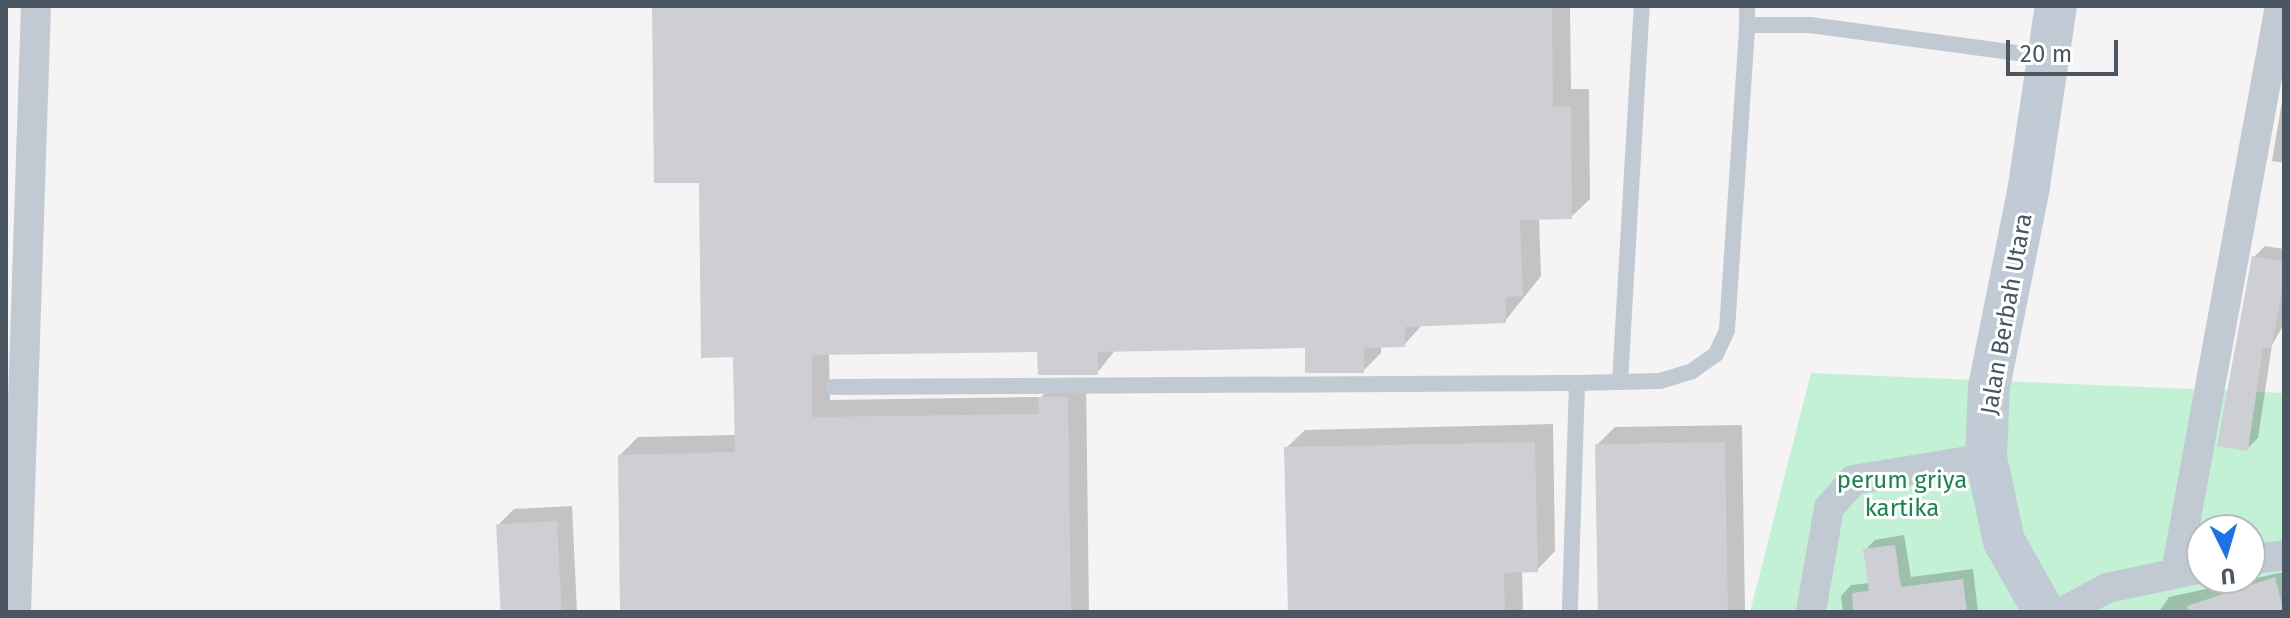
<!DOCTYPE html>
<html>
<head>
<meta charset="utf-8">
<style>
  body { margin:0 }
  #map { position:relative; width:2290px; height:618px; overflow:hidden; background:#f5f3f3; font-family:"Fira Sans",sans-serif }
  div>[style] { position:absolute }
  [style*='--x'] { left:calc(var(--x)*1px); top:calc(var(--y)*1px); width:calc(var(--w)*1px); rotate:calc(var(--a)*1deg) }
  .green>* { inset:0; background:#c3f1d5 }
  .shadow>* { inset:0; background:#0003 }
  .building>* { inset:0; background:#cdcfd5; transform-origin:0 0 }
  .service>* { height:16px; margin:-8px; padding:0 8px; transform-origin:8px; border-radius:8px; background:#c1cad2 }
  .minor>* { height:30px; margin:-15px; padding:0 15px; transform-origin:15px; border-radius:15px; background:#c1cad2 }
  .secondary>* { height:42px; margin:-21px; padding:0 21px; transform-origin:21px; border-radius:21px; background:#c1cbd6 }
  span { translate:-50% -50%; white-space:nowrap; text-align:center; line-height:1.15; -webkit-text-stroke:6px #fff; paint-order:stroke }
  .street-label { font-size:24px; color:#4a5661 }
  .park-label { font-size:24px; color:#17864f }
  .frame { position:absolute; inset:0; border:8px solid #4a5661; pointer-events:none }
  .north { position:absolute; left:2186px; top:514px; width:80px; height:80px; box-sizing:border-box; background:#fff; border:2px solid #b7bbc0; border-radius:50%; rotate:175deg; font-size:22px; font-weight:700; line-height:32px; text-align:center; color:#4a5661 }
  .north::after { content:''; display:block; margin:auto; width:28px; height:36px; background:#1a73e8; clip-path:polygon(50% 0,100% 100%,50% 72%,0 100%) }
  .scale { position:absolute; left:2006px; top:40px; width:112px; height:36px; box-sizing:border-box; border:4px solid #4a5661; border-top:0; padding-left:10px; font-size:24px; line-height:28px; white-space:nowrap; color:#4a5661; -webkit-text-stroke:6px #fff; paint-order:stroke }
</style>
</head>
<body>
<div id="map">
  <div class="green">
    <div style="clip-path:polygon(evenodd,1811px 373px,2284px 393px,2284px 612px,1750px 612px,1811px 373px,2202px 530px,2250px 530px,2250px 578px,2202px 578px,2202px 530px)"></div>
  </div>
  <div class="shadow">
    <div style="clip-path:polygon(654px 6px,1570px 6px,1571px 89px,1589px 89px,1590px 199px,1571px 217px,1539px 218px,1541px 276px,1505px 321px,1423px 324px,1404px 345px,1381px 345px,1381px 353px,1363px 371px,1307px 346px,1116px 349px,1097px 373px,1039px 350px,829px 353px,830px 400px,1041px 397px,1059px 379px,1086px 379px,1089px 612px,622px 612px,620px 455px,638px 437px,737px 435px,735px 355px,701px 181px)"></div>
    <div style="clip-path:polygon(2284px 89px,2284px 163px,2272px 161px)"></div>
    <div style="clip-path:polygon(2265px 246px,2284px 249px,2284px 324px,2272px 345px,2258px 438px,2247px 449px,2254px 257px)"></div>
    <div style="clip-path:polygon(1553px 424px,1555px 551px,1537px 570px,1522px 570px,1523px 612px,1290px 612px,1286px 448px,1305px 430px)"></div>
    <div style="clip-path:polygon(1742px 425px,1745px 612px,1600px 612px,1597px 445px,1615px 427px)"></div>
    <div style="clip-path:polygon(572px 506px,577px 612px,502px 612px,498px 525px,514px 509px)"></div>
    <div style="clip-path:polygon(1904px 535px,1911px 577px,1973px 569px,1978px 612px,1843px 612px,1841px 596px,1851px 585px,1870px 583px,1865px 550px,1875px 540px)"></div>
    <div style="clip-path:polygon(2284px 572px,2284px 612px,2159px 612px,2169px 597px)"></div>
  </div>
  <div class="building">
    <div style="clip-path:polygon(652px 6px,1552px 6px,1553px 107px,1571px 106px,1572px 219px,1520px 220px,1523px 296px,1506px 297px,1506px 323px,1405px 327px,1405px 347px,1364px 348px,1364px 373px,1305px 373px,1305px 348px,1098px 352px,1098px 375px,1038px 375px,1037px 352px,812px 355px,812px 417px,1039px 414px,1038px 397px,1068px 397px,1071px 612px,620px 612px,618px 455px,735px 452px,733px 357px,701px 358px,699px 183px,654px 183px)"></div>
    <div style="clip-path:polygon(2252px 256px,2284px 262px,2284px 282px,2271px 349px,2263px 347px,2248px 451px,2217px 446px)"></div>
    <div style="clip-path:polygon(1535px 442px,1538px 572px,1504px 573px,1505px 612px,1288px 612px,1284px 447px)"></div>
    <div style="left:1725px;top:442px;width:170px;height:130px;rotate:89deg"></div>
    <div style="left:557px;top:521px;width:91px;height:61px;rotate:87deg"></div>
    <div style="clip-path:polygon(1895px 545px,1901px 587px,1963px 579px,1967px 612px,1853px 612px,1852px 593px,1869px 591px,1863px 549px)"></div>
    <div style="clip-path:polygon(2275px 577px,2284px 612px,2188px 612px,2187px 606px)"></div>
  </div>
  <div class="service">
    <div style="--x:1747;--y:25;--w:19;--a:-90"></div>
    <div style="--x:1620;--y:382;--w:377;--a:-86.7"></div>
    <div style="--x:1577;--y:383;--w:83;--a:-1.4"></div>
    <div style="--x:1660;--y:381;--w:34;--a:-17"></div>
    <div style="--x:1692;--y:371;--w:29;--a:-35"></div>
    <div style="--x:1716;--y:354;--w:26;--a:-65"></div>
    <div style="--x:1727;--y:330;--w:306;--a:-86.2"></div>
    <div style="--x:1747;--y:25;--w:63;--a:0"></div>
    <div style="--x:1810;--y:25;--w:240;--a:7.7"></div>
    <div style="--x:833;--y:387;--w:744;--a:-0.31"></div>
    <div style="--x:1577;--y:383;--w:229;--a:91.8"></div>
  </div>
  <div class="minor">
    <div style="--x:2250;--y:560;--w:34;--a:-8"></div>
    <div style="--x:2176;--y:572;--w:575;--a:-79.59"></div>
    <div style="--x:16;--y:612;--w:606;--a:-88.11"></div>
    <div style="--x:1811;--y:612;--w:106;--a:-80.2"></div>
    <div style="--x:1829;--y:508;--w:37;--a:-49"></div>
    <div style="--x:1853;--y:480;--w:135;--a:-9.4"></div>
    <div style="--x:2063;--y:612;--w:50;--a:-28.6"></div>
    <div style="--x:2107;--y:588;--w:97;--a:-11.9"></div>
  </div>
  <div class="secondary">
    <div style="--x:2044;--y:612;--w:81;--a:-119.4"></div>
    <div style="--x:2004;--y:541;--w:85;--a:-102.2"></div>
    <div style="--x:1986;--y:458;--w:71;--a:-87.6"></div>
    <div style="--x:1989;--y:387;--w:205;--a:-78.7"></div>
    <div style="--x:2029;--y:186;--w:182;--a:-81.5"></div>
  </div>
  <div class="street-label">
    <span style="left:2007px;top:314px;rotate:-80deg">Jalan Berbah Utara</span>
  </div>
  <div class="park-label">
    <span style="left:1902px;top:495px">perum griya<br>kartika</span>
  </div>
  <div class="frame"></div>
  <div class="north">U</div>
  <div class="scale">20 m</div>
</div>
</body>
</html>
